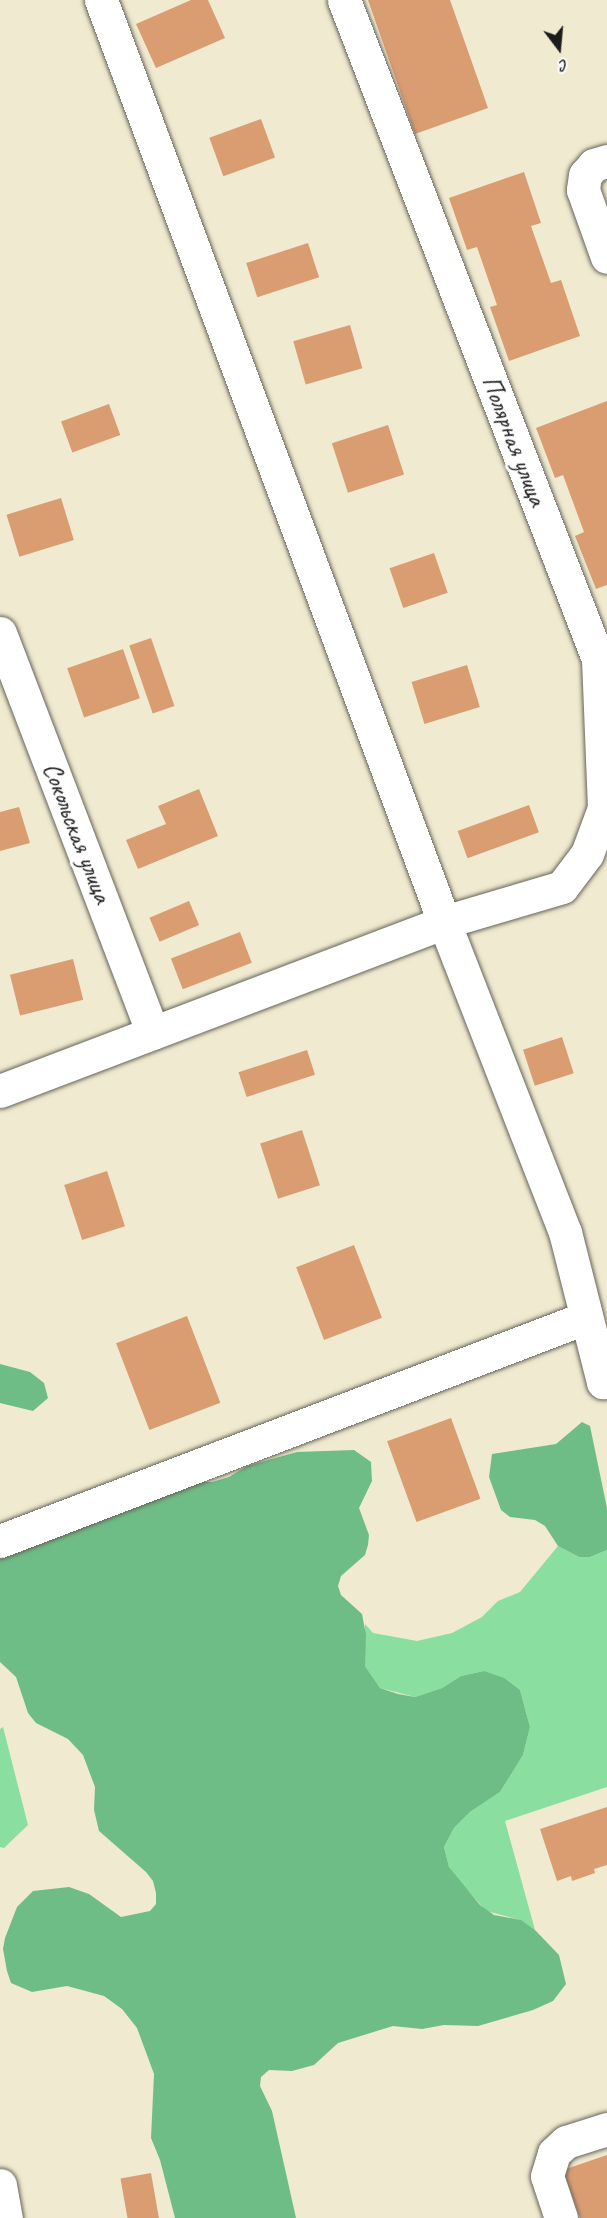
<!DOCTYPE html>
<html>
<head>
<meta charset="utf-8">
<style>
  body { margin:0 }
  #map { position:relative; width:607px; height:2218px; overflow:hidden; background:#f0ead0; font-family:Caveat,sans-serif }
  div>[style] { position:absolute }
  [style*='--x'] { left:calc(var(--x)*1px); top:calc(var(--y)*1px); width:calc(var(--w)*1px); rotate:calc(var(--a)*1deg) }
  .green>* { inset:0; background:#8adea0 }
  .forest>* { inset:0; background:#6fbd86 }
  .building>* { inset:0; background:#da9d72; transform-origin:0 0 }
  .roads { filter:drop-shadow(0 0 2px #66645b) drop-shadow(0 0 2px #66645b) }
  .minor>* { height:33px; margin:-16.5px; padding:0 16.5px; transform-origin:16.5px; border-radius:16.5px; background:#fff }
  span { translate:-50% -50%; white-space:nowrap; text-align:center; line-height:1.15; -webkit-text-stroke:6px #fff; paint-order:stroke }
  .street-label { font-size:26px; color:#1c1c1c }
  .north { position:absolute; left:529px; top:18px; width:60px; height:60px; -webkit-text-stroke:4px #fff; paint-order:stroke; rotate:164deg; font-size:16px; font-weight:700; line-height:24px; text-align:center; color:#1c1c1c }
  .north::after { content:''; display:block; margin:auto; width:21px; height:27px; background:#1c1c1c; clip-path:polygon(50% 0,100% 100%,50% 72%,0 100%) }
</style>
</head>
<body>
<div id="map">
  <div class="green">
    <div style="clip-path:polygon(558px 1546px,579px 1557px,590px 1557px,607px 1550px,607px 1787px,505px 1821px,535px 1930px,520px 1920px,486px 1911px,455px 1876px,449px 1867px,444px 1847px,454px 1828px,470px 1812px,500px 1792px,523px 1755px,530px 1727px,520px 1690px,484px 1671px,461px 1676px,442px 1688px,415px 1697px,380px 1688px,365px 1666px,365px 1624px,373px 1633px,417px 1641px,452px 1633px,482px 1617px,498px 1601px,520px 1592px)"></div>
    <div style="clip-path:polygon(3px 1727px,28px 1825px,4px 1848px,0 1847px,0 1729px)"></div>
  </div>
  <div class="forest">
    <div style="clip-path:polygon(0 1364px,30px 1372px,44px 1383px,48px 1398px,33px 1411px,0 1403px)"></div>
    <div style="clip-path:polygon(582px 1422px,590px 1426px,607px 1508px,607px 1550px,590px 1557px,579px 1557px,558px 1546px,545px 1526px,535px 1520px,510px 1517px,501px 1510px,489px 1477px,492px 1454px,556px 1444px)"></div>
    <div style="clip-path:polygon(354px 1450px,371px 1462px,372px 1481px,359px 1508px,369px 1535px,368px 1545px,365px 1555px,341px 1576px,338px 1586px,341px 1595px,362px 1614px,366px 1635px,365px 1666px,380px 1688px,398px 1694px,415px 1697px,442px 1688px,461px 1676px,484px 1671px,504px 1678px,520px 1690px,530px 1727px,523px 1755px,500px 1792px,470px 1812px,454px 1828px,444px 1847px,449px 1867px,480px 1905px,494px 1915px,521px 1920px,535px 1930px,559px 1955px,566px 1984px,553px 2001px,533px 2010px,478px 2026px,444px 2025px,422px 2029px,393px 2026px,338px 2043px,314px 2065px,292px 2071px,269px 2070px,261px 2077px,260px 2086px,272px 2111px,296px 2218px,175px 2218px,160px 2160px,151px 2138px,154px 2074px,137px 2028px,122px 2009px,104px 1996px,67px 1986px,32px 1992px,11px 1983px,7px 1971px,3px 1949px,5px 1938px,17px 1907px,33px 1891px,69px 1887px,89px 1894px,121px 1917px,150px 1911px,156px 1904px,156px 1893px,153px 1881px,146px 1872px,99px 1831px,94px 1810px,95px 1787px,83px 1755px,68px 1739px,36px 1723px,28px 1713px,16px 1677px,0 1662px,0 1553px,38px 1545px,199px 1482px,212px 1482px,229px 1477px,247px 1466px,297px 1452px)"></div>
  </div>
  <div class="building">
    <div style="clip-path:polygon(191px 0,208px 0,225px 38px,156px 68px,136px 24px)"></div>
    <div style="clip-path:polygon(368px 0,450px 0,488px 108px,415px 134px)"></div>
    <div style="left:261px;top:119px;width:41px;height:55px;rotate:70deg"></div>
    <div style="clip-path:polygon(524px 172px,541px 223px,531px 226px,551px 283px,561px 280px,580px 336px,509px 361px,490px 307px,497px 305px,477px 247px,467px 250px,449px 198px)"></div>
    <div style="left:308px;top:243px;width:36px;height:65px;rotate:72deg"></div>
    <div style="left:350px;top:325px;width:45px;height:59px;rotate:74deg"></div>
    <div style="clip-path:polygon(607px 401px,607px 585px,596px 589px,575px 536px,584px 532px,563px 475px,555px 478px,536px 428px)"></div>
    <div style="left:109px;top:404px;width:33px;height:51px;rotate:70deg"></div>
    <div style="left:388px;top:425px;width:52px;height:59px;rotate:72deg"></div>
    <div style="left:61px;top:498px;width:44px;height:57px;rotate:73deg"></div>
    <div style="left:434px;top:553px;width:42px;height:47px;rotate:71deg"></div>
    <div style="left:151px;top:638px;width:72px;height:23px;rotate:71deg"></div>
    <div style="left:123px;top:649px;width:52px;height:59px;rotate:71deg"></div>
    <div style="left:467px;top:665px;width:44px;height:58px;rotate:73deg"></div>
    <div style="clip-path:polygon(199px 789px,218px 836px,138px 869px,126px 840px,166px 824px,158px 806px)"></div>
    <div style="left:529px;top:805px;width:29px;height:76px;rotate:70deg"></div>
    <div style="clip-path:polygon(19px 807px,30px 843px,0 851px,0 812px)"></div>
    <div style="left:189px;top:901px;width:26px;height:43px;rotate:67deg"></div>
    <div style="left:240px;top:932px;width:33px;height:74px;rotate:69deg"></div>
    <div style="left:73px;top:959px;width:42px;height:65px;rotate:76deg"></div>
    <div style="left:562px;top:1037px;width:38px;height:41px;rotate:72deg"></div>
    <div style="left:307px;top:1050px;width:26px;height:72px;rotate:72deg"></div>
    <div style="left:302px;top:1130px;width:58px;height:44px;rotate:72deg"></div>
    <div style="left:107px;top:1171px;width:58px;height:45px;rotate:72deg"></div>
    <div style="left:354px;top:1245px;width:78px;height:62px;rotate:69deg"></div>
    <div style="left:187px;top:1316px;width:93px;height:76px;rotate:69deg"></div>
    <div style="left:451px;top:1418px;width:86px;height:68px;rotate:70deg"></div>
    <div style="clip-path:polygon(607px 1807px,607px 1865px,594px 1869px,595px 1873px,572px 1881px,571px 1876px,557px 1881px,540px 1829px)"></div>
    <div style="clip-path:polygon(607px 2155px,607px 2218px,580px 2218px,563px 2170px)"></div>
    <div style="left:151px;top:2173px;width:46px;height:31px;rotate:80deg"></div>
  </div>
  <div class="roads">
    <div class="minor">
      <div style="--x:101;--y:0;--w:984;--a:69.59"></div>
      <div style="--x:444;--y:922;--w:333;--a:68.7"></div>
      <div style="--x:565;--y:1232;--w:155;--a:75.8"></div>
      <div style="--x:603;--y:1382;--w:4;--a:-14"></div>
      <div style="--x:607;--y:161;--w:14;--a:163"></div>
      <div style="--x:594;--y:165;--w:13;--a:132"></div>
      <div style="--x:585;--y:175;--w:15;--a:98"></div>
      <div style="--x:583;--y:190;--w:71;--a:70.3"></div>
      <div style="--x:0;--y:633;--w:428;--a:69.1"></div>
      <div style="--x:0;--y:1091;--w:475;--a:-20.8"></div>
      <div style="--x:444;--y:922;--w:123;--a:-16.5"></div>
      <div style="--x:562;--y:887;--w:41;--a:-52.9"></div>
      <div style="--x:587;--y:854;--w:49;--a:-69.7"></div>
      <div style="--x:604;--y:808;--w:149;--a:-92.3"></div>
      <div style="--x:598;--y:659;--w:706;--a:-111.08"></div>
      <div style="--x:0;--y:1541;--w:626;--a:-20.87"></div>
      <div style="--x:0;--y:2185;--w:34;--a:80"></div>
      <div style="--x:561;--y:2218;--w:44;--a:-108.4"></div>
      <div style="--x:547;--y:2176;--w:24;--a:-73"></div>
      <div style="--x:554;--y:2153;--w:16;--a:-43"></div>
      <div style="--x:566;--y:2142;--w:43;--a:-17.6"></div>
    </div>
  </div>
  <div class="street-label">
    <span style="left:514px;top:441px;rotate:69deg">Полярная улица</span>
    <span style="left:77px;top:833px;rotate:69deg">Сокольская улица</span>
  </div>
  <div class="north">С</div>
</div>
</body>
</html>
